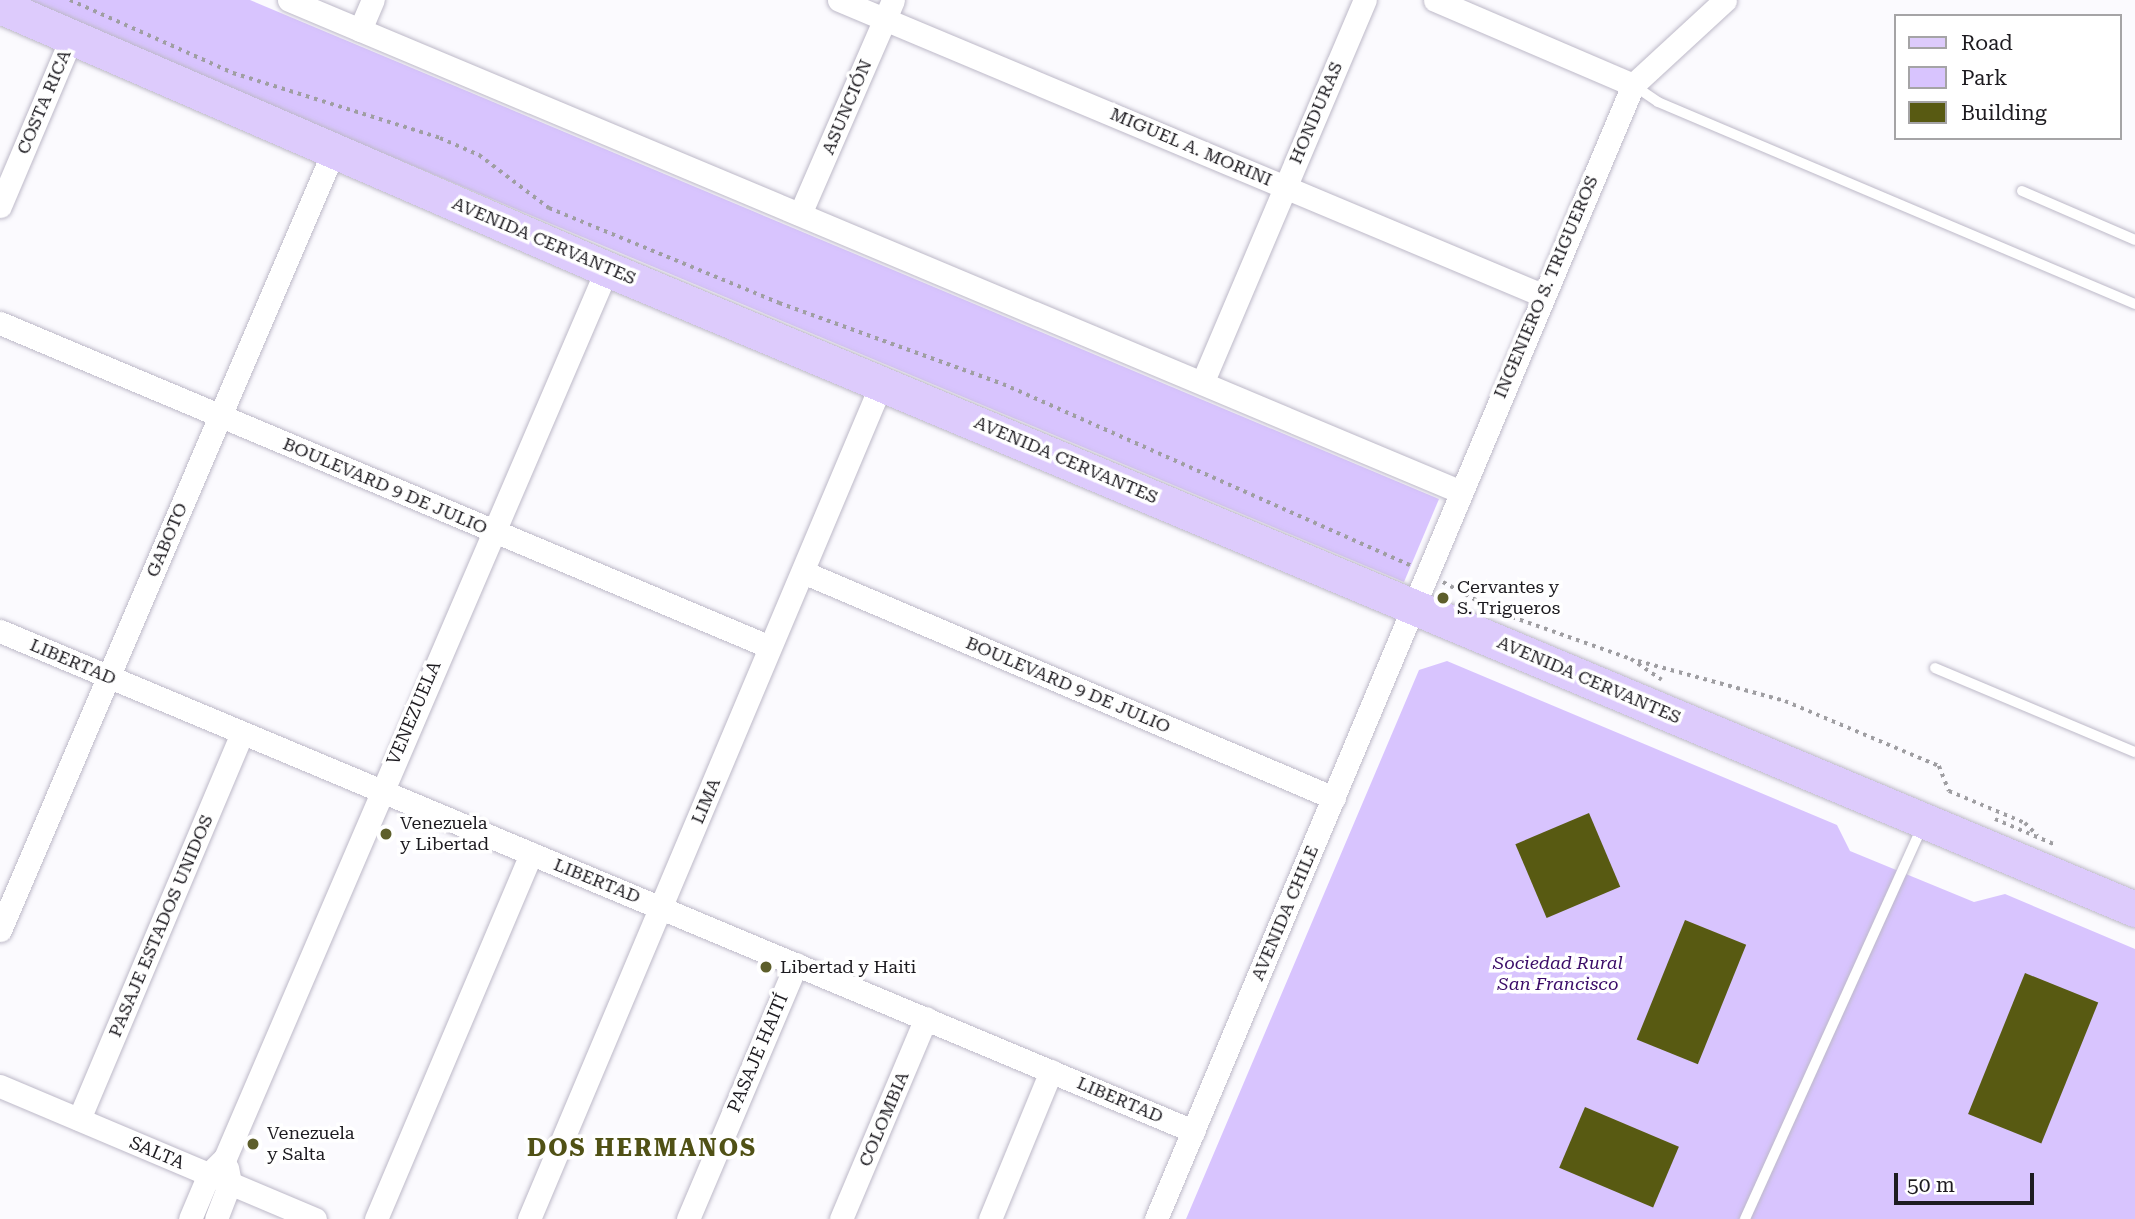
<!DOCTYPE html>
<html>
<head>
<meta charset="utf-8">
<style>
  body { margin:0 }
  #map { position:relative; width:2135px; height:1219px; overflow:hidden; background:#fbfafe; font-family:"Roboto Serif",serif }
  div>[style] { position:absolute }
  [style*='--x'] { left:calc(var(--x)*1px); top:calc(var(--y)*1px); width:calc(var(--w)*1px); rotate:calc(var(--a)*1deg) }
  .green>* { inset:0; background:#d8c4fe }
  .building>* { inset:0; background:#585a12; transform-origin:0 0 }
  .path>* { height:3.5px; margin-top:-1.75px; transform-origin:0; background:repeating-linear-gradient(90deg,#9f9ea2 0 3.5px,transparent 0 8.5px) }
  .roads { filter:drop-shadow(0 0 2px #bdb9c8) drop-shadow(0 0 2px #bdb9c8) }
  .lane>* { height:10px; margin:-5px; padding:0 5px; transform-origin:5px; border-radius:5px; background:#fff }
  .street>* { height:23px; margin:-11.5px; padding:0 11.5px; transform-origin:11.5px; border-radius:11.5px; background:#fff }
  .primary>* { height:35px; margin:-17.5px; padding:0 17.5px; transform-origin:17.5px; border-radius:17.5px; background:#ddcbfc }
  .dots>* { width:19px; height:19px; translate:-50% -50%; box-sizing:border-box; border:4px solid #fff; border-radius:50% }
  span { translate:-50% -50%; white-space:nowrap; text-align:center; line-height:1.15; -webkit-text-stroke:7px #fff; paint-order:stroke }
  .street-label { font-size:18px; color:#1d1b20 }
  .poi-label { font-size:18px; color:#1d1b20 }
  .left { translate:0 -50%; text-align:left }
  .park-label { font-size:18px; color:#3a0b67; font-style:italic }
  .district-label { font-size:24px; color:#505115; font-weight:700; letter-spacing:2px }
  .legend { position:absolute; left:1894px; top:14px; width:228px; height:126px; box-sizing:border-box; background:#fff; border:2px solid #a5a4a6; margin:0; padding:9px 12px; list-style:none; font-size:21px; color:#1d1b20 }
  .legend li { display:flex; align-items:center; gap:14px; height:35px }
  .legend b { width:35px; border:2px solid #a5a4a6 }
  .scale { position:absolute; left:1894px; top:1173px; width:140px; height:32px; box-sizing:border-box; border:4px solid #1d1b20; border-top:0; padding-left:9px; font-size:21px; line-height:24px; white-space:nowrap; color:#1d1b20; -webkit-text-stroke:5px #fff; paint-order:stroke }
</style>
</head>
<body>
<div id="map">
  <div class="green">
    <div style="clip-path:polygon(18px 0,250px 0,1439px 499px,1404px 582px)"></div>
    <div style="clip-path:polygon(1447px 661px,1837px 825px,1850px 851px,1974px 902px,2005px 894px,2135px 949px,2135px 1219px,1186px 1219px,1419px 670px)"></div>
  </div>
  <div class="building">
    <div style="left:1589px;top:813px;width:80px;height:80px;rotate:67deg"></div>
    <div style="left:1685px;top:920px;width:66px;height:129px;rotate:22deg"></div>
    <div style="left:2025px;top:973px;width:79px;height:152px;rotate:22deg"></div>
    <div style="left:1585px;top:1107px;width:102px;height:66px;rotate:23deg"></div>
  </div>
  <div class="path">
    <div style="--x:70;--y:0;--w:179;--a:24.1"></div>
    <div style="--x:233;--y:73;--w:217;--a:17.4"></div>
    <div style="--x:440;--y:138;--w:43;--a:23.6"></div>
    <div style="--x:479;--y:155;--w:88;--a:37.1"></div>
    <div style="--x:549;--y:208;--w:249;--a:22.4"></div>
    <div style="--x:779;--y:303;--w:238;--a:19.9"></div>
    <div style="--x:1003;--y:384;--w:448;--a:24"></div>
    <div style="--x:1443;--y:582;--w:63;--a:28.6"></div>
    <div style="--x:1512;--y:617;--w:126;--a:19.4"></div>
    <div style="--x:1631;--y:659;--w:37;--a:34"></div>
    <div style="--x:1638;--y:661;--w:152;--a:15.2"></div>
    <div style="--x:1785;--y:701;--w:167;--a:22.9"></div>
    <div style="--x:1939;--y:766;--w:27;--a:68"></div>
    <div style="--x:1949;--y:791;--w:82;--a:22.8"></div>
    <div style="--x:2025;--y:823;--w:18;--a:45"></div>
    <div style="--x:1995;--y:819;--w:66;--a:23.1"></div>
  </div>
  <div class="roads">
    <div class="lane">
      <div style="--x:1633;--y:85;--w:30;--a:34"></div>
      <div style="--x:1658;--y:102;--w:518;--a:22.95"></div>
      <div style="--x:2022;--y:191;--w:123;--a:23.4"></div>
      <div style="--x:1935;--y:668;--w:217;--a:22.8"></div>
      <div style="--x:1745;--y:1219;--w:430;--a:-65.7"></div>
    </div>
    <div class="street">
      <div style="--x:289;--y:0;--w:1269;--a:22.77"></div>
      <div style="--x:839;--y:0;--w:762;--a:22.76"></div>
      <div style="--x:1435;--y:0;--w:215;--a:23.2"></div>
      <div style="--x:360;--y:30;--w:33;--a:-67"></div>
      <div style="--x:0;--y:206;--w:185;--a:-67"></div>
      <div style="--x:800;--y:214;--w:233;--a:-66.5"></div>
      <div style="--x:0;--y:323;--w:835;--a:22.82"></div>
      <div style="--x:1203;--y:381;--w:414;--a:-67"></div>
      <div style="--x:803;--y:572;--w:577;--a:23.06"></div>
      <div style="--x:0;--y:631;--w:1294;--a:22.74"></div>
      <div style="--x:0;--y:930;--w:849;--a:-66.82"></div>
      <div style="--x:0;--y:1086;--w:342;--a:22.9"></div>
      <div style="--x:79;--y:1119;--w:419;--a:-67.1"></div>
      <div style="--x:190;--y:1219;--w:49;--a:-67.1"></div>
      <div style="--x:209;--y:1174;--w:23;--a:-45"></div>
      <div style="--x:225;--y:1158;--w:968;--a:-66.75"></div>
      <div style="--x:216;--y:1219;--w:39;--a:-69"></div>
      <div style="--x:230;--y:1183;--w:15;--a:-101"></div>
      <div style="--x:376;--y:1219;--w:397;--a:-67"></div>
      <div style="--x:529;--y:1219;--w:908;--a:-67.13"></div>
      <div style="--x:688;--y:1219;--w:277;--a:-67"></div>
      <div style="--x:841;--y:1219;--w:218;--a:-67.1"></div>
      <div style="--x:990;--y:1219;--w:160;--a:-67.6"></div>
      <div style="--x:1156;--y:1219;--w:1230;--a:-67.19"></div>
      <div style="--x:1633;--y:85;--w:125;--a:-42.7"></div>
    </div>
    <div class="primary">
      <div style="--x:0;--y:6;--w:662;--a:23.43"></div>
      <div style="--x:607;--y:269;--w:1657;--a:22.73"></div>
    </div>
  </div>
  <div class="dots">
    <div style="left:1443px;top:598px;background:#5d5e2b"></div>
    <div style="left:386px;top:834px;background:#5d5e2b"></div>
    <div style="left:766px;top:967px;background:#5d5e2b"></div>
    <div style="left:253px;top:1144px;background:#5d5e2b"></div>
  </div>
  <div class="street-label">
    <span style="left:44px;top:102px;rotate:-67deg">COSTA RICA</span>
    <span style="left:847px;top:107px;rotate:-67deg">ASUNCIÓN</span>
    <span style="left:1316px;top:113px;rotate:-67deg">HONDURAS</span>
    <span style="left:1191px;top:147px;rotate:23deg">MIGUEL A. MORINI</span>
    <span style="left:544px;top:241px;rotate:23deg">AVENIDA CERVANTES</span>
    <span style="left:1546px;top:287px;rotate:-67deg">INGENIERO S. TRIGUEROS</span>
    <span style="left:1066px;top:460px;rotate:23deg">AVENIDA CERVANTES</span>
    <span style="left:385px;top:486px;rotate:23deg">BOULEVARD 9 DE JULIO</span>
    <span style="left:167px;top:540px;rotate:-67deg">GABOTO</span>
    <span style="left:73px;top:662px;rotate:23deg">LIBERTAD</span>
    <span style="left:1589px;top:680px;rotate:23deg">AVENIDA CERVANTES</span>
    <span style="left:1068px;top:685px;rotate:23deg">BOULEVARD 9 DE JULIO</span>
    <span style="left:414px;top:713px;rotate:-67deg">VENEZUELA</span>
    <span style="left:706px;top:801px;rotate:-67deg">LIMA</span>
    <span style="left:597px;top:881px;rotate:22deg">LIBERTAD</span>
    <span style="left:1285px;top:913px;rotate:-67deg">AVENIDA CHILE</span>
    <span style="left:161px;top:926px;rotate:-67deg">PASAJE ESTADOS UNIDOS</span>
    <span style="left:758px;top:1053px;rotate:-67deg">PASAJE HAITÍ</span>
    <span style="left:1120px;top:1100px;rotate:23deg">LIBERTAD</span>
    <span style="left:884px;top:1119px;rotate:-67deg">COLOMBIA</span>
    <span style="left:157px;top:1153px;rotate:23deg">SALTA</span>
  </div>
  <div class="poi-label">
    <span class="left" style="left:1457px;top:598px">Cervantes y<br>S. Trigueros</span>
    <span class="left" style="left:400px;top:834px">Venezuela<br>y Libertad</span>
    <span class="left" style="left:780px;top:967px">Libertad y Haiti</span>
    <span class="left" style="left:267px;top:1144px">Venezuela<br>y Salta</span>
  </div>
  <div class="park-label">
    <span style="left:1558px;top:974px">Sociedad Rural<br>San Francisco</span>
  </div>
  <div class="district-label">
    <span style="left:642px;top:1149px">DOS HERMANOS</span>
  </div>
  <ul class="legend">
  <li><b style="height:9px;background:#ddcbfc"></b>Road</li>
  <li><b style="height:19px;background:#d8c4fe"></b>Park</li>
  <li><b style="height:19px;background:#585a12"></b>Building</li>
  </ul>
  <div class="scale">50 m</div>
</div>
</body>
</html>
